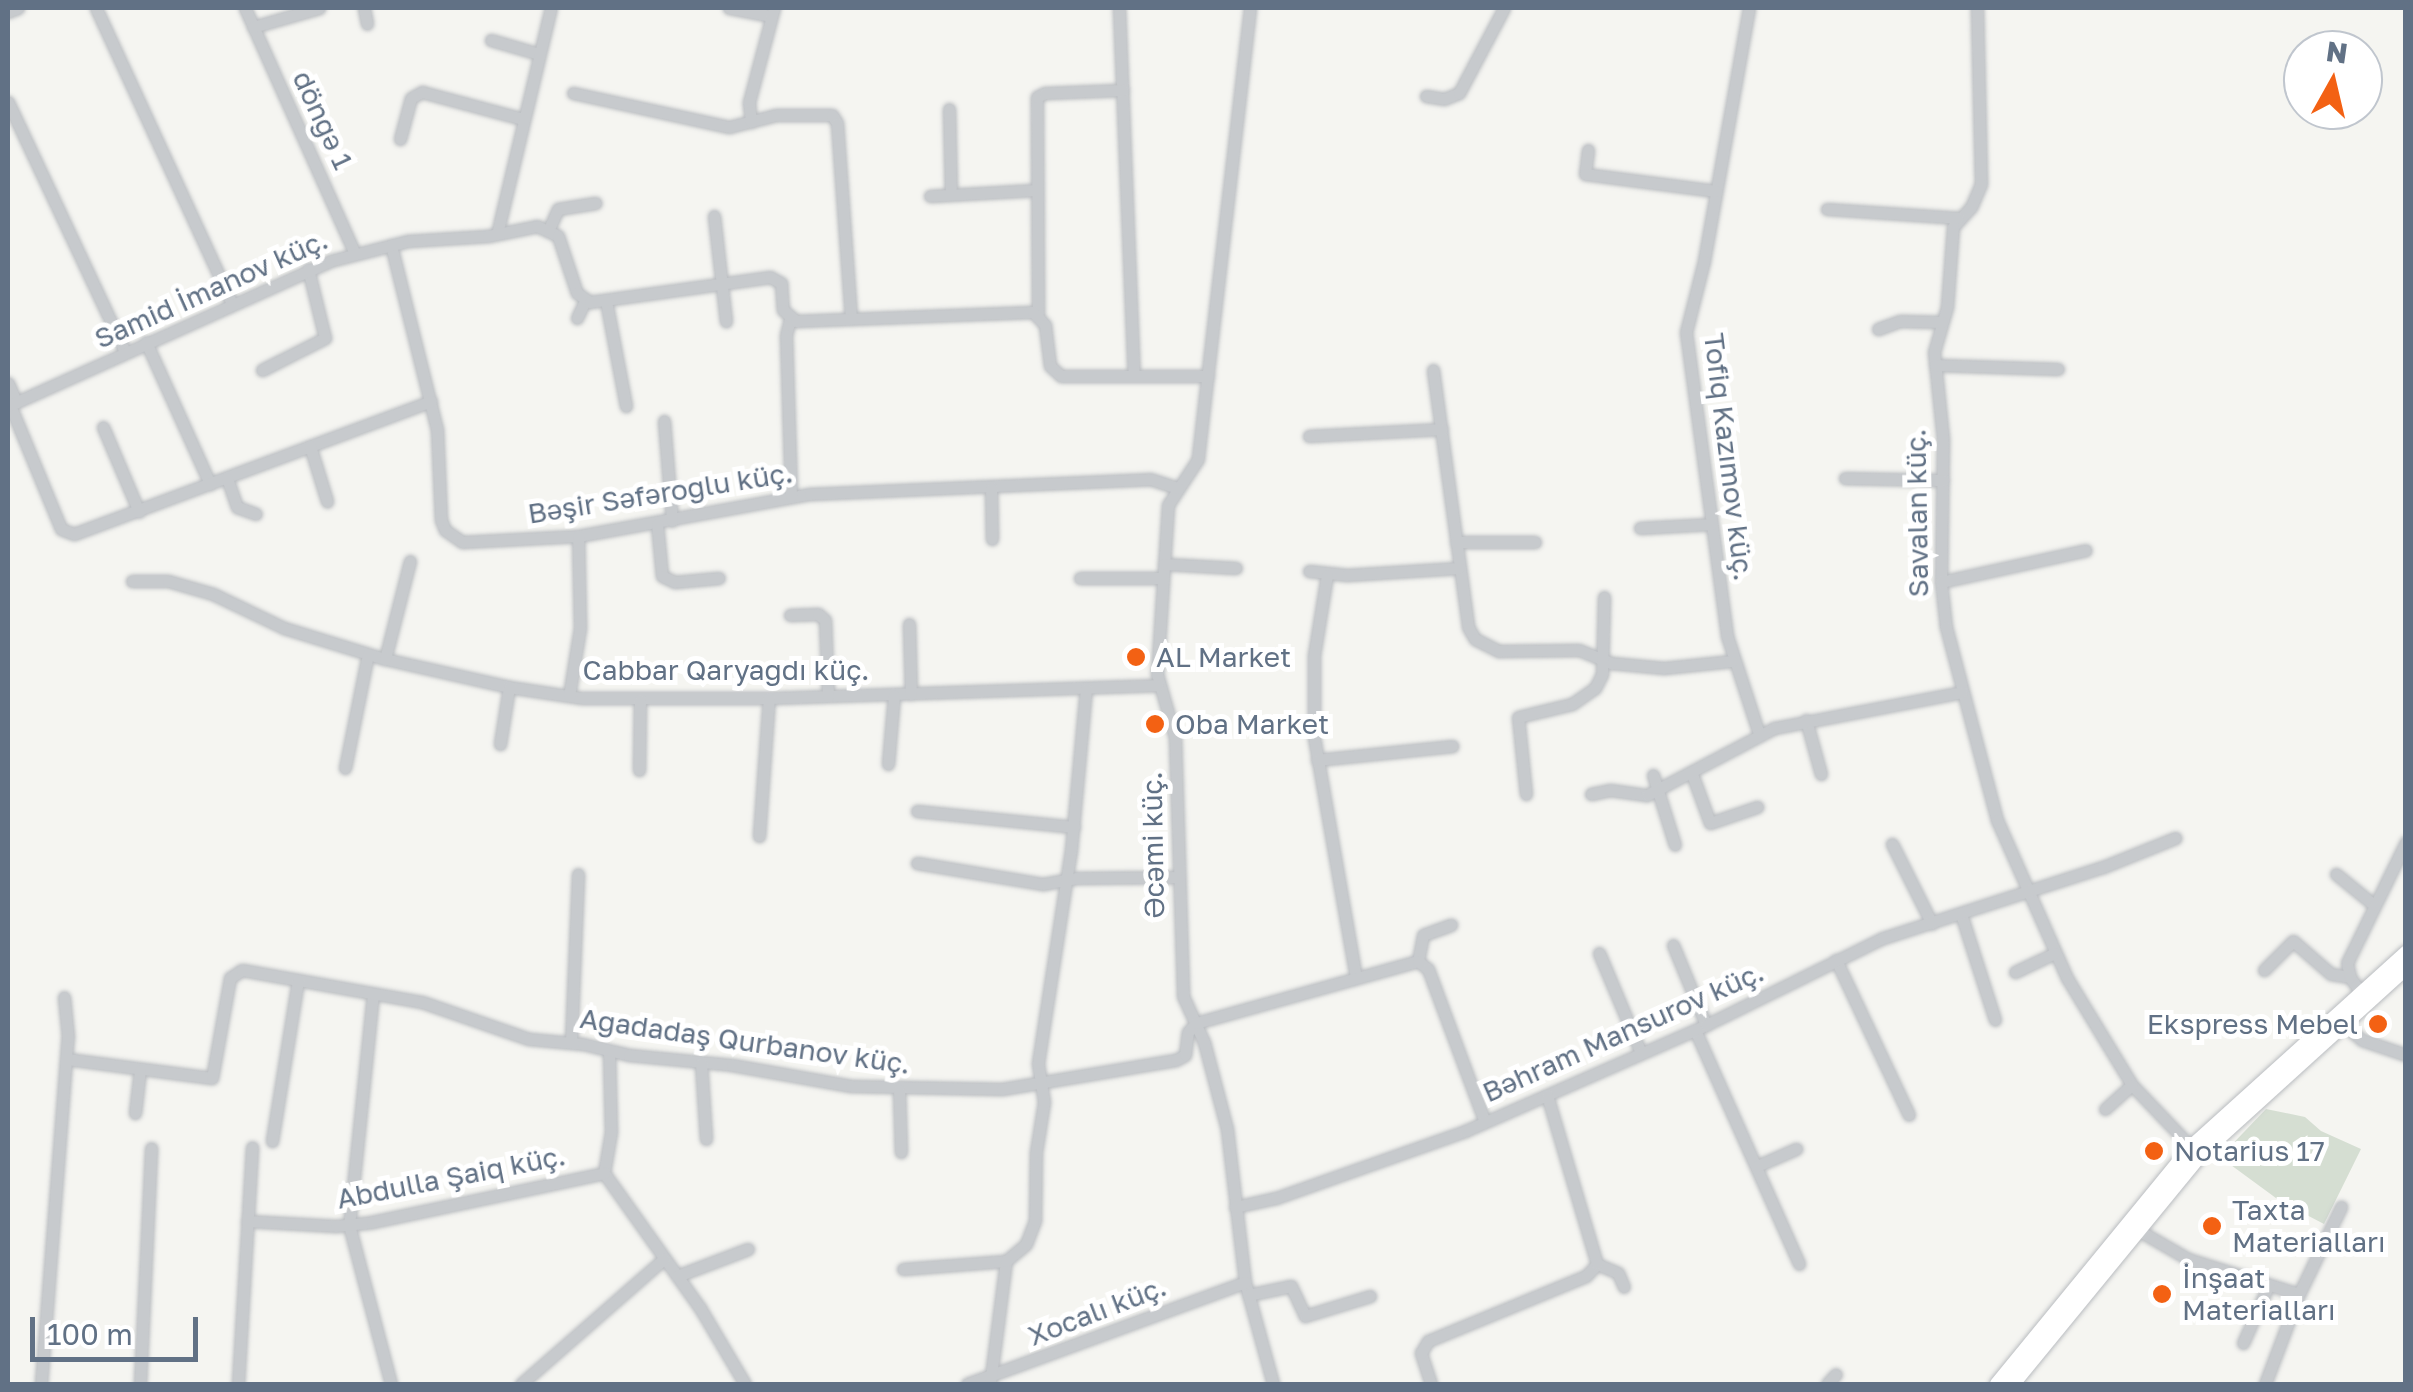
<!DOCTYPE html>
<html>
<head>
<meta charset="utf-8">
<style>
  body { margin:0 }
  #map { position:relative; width:2413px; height:1392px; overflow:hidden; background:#f5f5f1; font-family:"Golos Text",sans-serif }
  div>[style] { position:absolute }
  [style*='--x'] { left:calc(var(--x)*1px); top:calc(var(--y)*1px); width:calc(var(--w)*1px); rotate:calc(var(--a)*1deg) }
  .green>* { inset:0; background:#d5ded2 }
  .roads { filter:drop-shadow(0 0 2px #b9bcc0) drop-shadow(0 0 2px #b9bcc0) }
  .minor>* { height:11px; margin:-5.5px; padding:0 5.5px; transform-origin:5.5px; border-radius:5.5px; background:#c7cacd }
  .major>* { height:14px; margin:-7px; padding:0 7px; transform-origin:7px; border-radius:7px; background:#fff }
  .dots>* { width:28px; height:28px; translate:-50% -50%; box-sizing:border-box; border:5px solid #fff; border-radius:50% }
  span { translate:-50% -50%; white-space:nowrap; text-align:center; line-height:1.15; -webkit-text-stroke:10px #fff; paint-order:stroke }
  .street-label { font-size:28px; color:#617185 }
  .poi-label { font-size:28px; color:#617185 }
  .left { translate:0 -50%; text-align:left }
  .right { translate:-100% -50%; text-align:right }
  .frame { position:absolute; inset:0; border:10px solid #617185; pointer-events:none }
  .north { position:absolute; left:2283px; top:30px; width:100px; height:100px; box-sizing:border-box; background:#fff; border:2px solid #c0c6ce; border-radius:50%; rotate:8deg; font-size:28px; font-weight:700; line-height:40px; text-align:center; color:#617185 }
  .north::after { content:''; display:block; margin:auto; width:35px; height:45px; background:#f36113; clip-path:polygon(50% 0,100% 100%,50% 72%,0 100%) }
  .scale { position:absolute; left:30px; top:1317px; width:168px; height:45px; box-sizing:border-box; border:5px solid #617185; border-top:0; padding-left:12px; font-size:30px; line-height:35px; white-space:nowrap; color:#617185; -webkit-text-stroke:8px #fff; paint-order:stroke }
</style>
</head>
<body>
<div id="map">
  <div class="green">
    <div style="clip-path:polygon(2266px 1109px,2305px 1117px,2321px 1131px,2361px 1149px,2324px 1224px,2280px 1201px,2220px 1157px)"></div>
  </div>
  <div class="roads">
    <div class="minor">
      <div style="--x:96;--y:8;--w:324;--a:65.3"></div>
      <div style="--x:245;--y:8;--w:269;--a:65.9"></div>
      <div style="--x:364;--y:8;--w:16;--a:79"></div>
      <div style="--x:729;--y:8;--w:43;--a:10.8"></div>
      <div style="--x:1119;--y:8;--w:366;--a:87.7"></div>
      <div style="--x:1250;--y:8;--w:454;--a:96.6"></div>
      <div style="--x:1198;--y:459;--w:55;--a:123.1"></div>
      <div style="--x:1168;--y:505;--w:169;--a:93.7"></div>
      <div style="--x:1157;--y:674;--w:66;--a:74.1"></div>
      <div style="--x:1175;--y:737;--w:259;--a:88.2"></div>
      <div style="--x:1183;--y:996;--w:51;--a:65.5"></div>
      <div style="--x:1204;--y:1042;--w:90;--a:75.2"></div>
      <div style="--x:1227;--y:1129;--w:154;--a:83.3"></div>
      <div style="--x:1245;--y:1282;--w:106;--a:74.6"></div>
      <div style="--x:1749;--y:8;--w:257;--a:100.1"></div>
      <div style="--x:1704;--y:261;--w:73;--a:104.2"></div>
      <div style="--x:1686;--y:332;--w:307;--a:82.3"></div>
      <div style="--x:1727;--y:636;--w:103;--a:71.9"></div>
      <div style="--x:1977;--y:8;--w:176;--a:88.7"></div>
      <div style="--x:1981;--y:184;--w:25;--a:113"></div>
      <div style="--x:1971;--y:207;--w:27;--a:132"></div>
      <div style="--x:1953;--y:227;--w:80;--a:94.3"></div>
      <div style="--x:1947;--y:307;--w:47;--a:106.1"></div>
      <div style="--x:1934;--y:352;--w:87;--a:84.1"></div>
      <div style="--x:1943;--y:439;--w:143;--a:90.8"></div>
      <div style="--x:1941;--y:582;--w:45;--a:83.7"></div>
      <div style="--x:1946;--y:627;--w:200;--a:75.2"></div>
      <div style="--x:1997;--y:820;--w:173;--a:66.1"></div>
      <div style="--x:2067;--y:978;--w:125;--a:58.7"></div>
      <div style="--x:2132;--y:1085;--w:86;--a:46.4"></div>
      <div style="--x:8;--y:12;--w:11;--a:-22"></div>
      <div style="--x:253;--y:27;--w:69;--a:-16.1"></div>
      <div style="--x:491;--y:40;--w:50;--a:16.3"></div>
      <div style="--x:573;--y:93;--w:160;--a:12.3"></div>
      <div style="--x:729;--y:127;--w:49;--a:-14.3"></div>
      <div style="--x:776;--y:115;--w:56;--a:0"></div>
      <div style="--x:832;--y:115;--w:9;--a:58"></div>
      <div style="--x:837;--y:123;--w:196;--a:85.9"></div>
      <div style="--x:1426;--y:96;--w:18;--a:9"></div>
      <div style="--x:1444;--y:99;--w:16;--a:-22"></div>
      <div style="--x:1459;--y:93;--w:96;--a:-62.1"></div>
      <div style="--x:8;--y:102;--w:276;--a:64.9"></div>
      <div style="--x:949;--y:109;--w:85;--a:88.7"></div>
      <div style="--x:751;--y:122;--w:20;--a:-96"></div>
      <div style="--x:749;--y:102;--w:97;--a:-75.1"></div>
      <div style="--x:400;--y:139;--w:42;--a:-75"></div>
      <div style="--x:411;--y:98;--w:13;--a:-29"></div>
      <div style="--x:422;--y:92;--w:105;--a:15"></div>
      <div style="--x:1588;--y:150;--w:24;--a:97"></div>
      <div style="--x:1585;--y:174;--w:132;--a:7.4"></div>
      <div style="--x:930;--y:196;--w:106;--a:-3.2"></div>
      <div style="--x:1827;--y:209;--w:131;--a:3.9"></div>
      <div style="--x:714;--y:216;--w:106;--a:83.5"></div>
      <div style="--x:549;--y:229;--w:22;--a:-66"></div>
      <div style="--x:558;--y:209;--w:38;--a:-9"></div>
      <div style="--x:497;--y:234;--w:232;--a:-76.6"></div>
      <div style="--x:391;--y:245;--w:190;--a:76"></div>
      <div style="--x:437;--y:429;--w:91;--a:87.5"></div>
      <div style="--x:441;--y:520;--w:11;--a:68"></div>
      <div style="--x:445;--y:530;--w:21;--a:35"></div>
      <div style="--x:462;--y:542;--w:116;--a:-3"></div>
      <div style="--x:578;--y:536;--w:236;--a:-10.3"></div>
      <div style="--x:810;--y:494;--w:340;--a:-2.5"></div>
      <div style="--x:1150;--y:479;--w:29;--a:18"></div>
      <div style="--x:606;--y:301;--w:107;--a:79.2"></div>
      <div style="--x:1038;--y:313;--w:216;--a:-90.3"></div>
      <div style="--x:1037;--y:97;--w:9;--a:-27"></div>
      <div style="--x:1045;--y:93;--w:78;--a:-2.2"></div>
      <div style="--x:577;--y:318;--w:19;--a:-65"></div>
      <div style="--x:790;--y:319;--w:16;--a:104"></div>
      <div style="--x:786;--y:335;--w:161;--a:88.2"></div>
      <div style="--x:1878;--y:329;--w:23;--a:-20"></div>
      <div style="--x:1900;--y:321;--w:42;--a:1.4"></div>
      <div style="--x:146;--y:342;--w:156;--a:65.7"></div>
      <div style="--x:1935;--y:365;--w:123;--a:1.9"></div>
      <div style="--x:262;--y:370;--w:71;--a:-26.9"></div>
      <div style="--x:325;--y:338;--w:71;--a:-103.8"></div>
      <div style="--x:1433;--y:370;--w:259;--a:82.2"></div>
      <div style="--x:1468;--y:627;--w:14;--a:60"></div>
      <div style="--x:1475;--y:639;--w:27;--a:27"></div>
      <div style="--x:1499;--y:651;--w:80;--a:-0.7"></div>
      <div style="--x:1579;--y:650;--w:35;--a:22"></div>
      <div style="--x:1611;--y:663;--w:53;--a:5.4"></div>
      <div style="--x:1664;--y:668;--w:68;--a:-5.9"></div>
      <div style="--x:8;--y:383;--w:21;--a:67"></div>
      <div style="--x:10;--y:405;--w:134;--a:67.6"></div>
      <div style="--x:61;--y:529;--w:14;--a:21"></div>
      <div style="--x:74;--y:534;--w:381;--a:-20.4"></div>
      <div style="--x:8;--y:406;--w:353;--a:-24.2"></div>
      <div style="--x:330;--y:261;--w:81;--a:-14.4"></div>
      <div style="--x:408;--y:241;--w:80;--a:-3.6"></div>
      <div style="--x:488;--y:236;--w:50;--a:-11.5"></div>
      <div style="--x:537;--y:226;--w:23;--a:25"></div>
      <div style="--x:558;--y:236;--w:60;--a:71.6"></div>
      <div style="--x:577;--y:293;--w:16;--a:35"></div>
      <div style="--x:590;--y:302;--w:182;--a:-7.9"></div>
      <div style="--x:770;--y:277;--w:13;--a:29"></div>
      <div style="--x:781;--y:283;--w:27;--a:86"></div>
      <div style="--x:783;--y:310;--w:17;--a:40"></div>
      <div style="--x:796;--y:321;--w:237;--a:-2.2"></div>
      <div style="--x:1033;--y:312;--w:18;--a:47"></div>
      <div style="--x:1045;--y:325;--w:41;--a:83"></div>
      <div style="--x:1050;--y:366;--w:15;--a:42"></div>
      <div style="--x:1061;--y:376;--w:147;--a:0"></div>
      <div style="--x:664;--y:421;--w:100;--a:85.4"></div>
      <div style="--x:103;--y:427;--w:92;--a:67"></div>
      <div style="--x:1309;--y:436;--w:133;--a:-3"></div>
      <div style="--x:310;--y:446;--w:58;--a:72.8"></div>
      <div style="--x:227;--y:478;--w:31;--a:71"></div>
      <div style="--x:237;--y:507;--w:20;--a:20"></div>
      <div style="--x:1845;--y:478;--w:98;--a:1.2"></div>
      <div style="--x:991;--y:488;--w:51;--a:88.9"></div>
      <div style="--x:657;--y:524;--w:52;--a:84.5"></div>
      <div style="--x:662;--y:576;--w:14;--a:25"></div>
      <div style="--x:675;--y:582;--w:44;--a:-5.2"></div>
      <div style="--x:1640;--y:528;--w:72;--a:-3.2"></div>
      <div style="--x:1456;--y:542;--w:79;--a:0"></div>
      <div style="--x:1164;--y:564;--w:72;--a:3.2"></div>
      <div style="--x:1309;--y:571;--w:38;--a:6"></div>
      <div style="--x:1347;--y:575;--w:112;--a:-3.6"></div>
      <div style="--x:1327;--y:575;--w:81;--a:99.2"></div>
      <div style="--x:1314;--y:655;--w:82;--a:90"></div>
      <div style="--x:1314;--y:737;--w:245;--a:80.1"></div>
      <div style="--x:1080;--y:578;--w:83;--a:0"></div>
      <div style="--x:132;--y:581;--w:36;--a:0"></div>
      <div style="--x:168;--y:581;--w:47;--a:16.1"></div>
      <div style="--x:213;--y:594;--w:79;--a:25.6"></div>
      <div style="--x:284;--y:628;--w:106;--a:17.1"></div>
      <div style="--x:385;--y:659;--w:127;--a:12.7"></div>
      <div style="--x:509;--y:687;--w:74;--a:8.6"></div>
      <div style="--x:582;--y:698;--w:187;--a:0"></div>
      <div style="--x:769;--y:698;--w:389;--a:-1.9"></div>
      <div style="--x:1941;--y:582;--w:148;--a:-12.4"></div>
      <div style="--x:790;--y:615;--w:28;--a:-2"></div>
      <div style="--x:818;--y:614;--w:9;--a:41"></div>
      <div style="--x:825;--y:620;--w:76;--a:87.7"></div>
      <div style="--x:909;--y:624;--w:70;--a:88.4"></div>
      <div style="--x:385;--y:659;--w:101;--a:-75.7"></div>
      <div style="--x:569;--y:696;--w:69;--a:-80.8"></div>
      <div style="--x:580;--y:628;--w:92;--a:-91.2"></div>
      <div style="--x:1806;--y:720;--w:56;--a:74.5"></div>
      <div style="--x:500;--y:744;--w:58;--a:-81"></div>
      <div style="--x:1317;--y:760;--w:136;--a:-5.9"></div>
      <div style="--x:888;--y:764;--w:69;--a:-85"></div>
      <div style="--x:345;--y:768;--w:116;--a:-78.6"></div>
      <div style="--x:639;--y:770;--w:70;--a:-89.2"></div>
      <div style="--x:1692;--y:774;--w:52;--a:69.8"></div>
      <div style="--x:1710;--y:823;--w:50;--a:-18.8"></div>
      <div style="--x:1653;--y:775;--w:73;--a:72.6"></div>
      <div style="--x:1526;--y:794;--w:77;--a:-95.9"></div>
      <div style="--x:1518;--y:717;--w:56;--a:-13.5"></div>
      <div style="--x:1572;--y:704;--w:28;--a:-35"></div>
      <div style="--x:1595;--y:688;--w:16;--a:-63"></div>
      <div style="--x:1602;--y:674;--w:77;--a:-88.5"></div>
      <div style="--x:1591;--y:794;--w:19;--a:-12"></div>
      <div style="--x:1610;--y:790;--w:37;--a:8"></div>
      <div style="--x:1647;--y:795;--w:144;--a:-27.8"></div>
      <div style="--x:1774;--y:728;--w:191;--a:-10.8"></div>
      <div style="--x:917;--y:811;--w:158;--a:5.8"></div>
      <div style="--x:759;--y:836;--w:138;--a:-85.9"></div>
      <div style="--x:1892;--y:844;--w:89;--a:63.4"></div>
      <div style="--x:917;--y:863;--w:128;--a:9.5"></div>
      <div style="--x:1043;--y:884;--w:35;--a:-10"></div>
      <div style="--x:1077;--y:878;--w:102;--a:-0.6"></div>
      <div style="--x:2336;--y:874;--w:49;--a:39.2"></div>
      <div style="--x:1961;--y:914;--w:111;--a:72.2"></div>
      <div style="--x:1673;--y:945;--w:87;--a:67.6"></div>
      <div style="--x:1599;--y:953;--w:108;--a:67.2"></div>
      <div style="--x:1836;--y:960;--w:171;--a:64.8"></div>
      <div style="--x:1418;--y:961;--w:26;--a:-79"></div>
      <div style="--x:1423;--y:935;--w:30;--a:-20"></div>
      <div style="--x:2264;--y:970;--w:41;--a:-45"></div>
      <div style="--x:2293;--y:941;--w:50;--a:41"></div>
      <div style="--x:2331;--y:974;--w:19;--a:9"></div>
      <div style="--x:2015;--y:972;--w:44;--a:-25.4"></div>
      <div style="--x:373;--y:994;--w:232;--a:95.9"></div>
      <div style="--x:349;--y:1225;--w:164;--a:75.2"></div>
      <div style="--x:2365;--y:998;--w:26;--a:-126"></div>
      <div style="--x:2350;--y:977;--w:14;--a:-102"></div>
      <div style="--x:2347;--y:963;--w:135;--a:-64"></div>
      <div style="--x:2343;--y:1024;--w:25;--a:40"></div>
      <div style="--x:2362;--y:1040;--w:46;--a:18.8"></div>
      <div style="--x:1695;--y:1030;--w:256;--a:66"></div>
      <div style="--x:571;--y:1042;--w:168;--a:-87.6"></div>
      <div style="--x:609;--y:1052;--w:80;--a:88.6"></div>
      <div style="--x:611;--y:1132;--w:42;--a:99.7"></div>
      <div style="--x:604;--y:1173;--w:166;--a:54.6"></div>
      <div style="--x:700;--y:1308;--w:88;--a:59.4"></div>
      <div style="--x:67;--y:1059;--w:146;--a:7.5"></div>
      <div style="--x:212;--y:1078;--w:102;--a:-79.8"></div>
      <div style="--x:230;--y:978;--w:14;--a:-34"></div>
      <div style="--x:242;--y:970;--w:183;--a:10.1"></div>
      <div style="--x:422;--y:1002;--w:113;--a:19.1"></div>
      <div style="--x:529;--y:1039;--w:54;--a:5.3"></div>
      <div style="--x:583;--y:1044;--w:47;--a:13.4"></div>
      <div style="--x:629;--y:1055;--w:103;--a:5.5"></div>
      <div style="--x:732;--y:1065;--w:121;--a:10"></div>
      <div style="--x:851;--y:1086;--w:151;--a:1.1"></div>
      <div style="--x:1002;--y:1089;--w:176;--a:-9.5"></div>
      <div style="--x:1176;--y:1060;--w:10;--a:-29"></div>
      <div style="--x:1185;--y:1055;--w:23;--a:-83"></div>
      <div style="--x:1188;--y:1032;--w:12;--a:-48"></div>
      <div style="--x:1196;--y:1023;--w:230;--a:-15.6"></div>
      <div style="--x:1418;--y:961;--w:13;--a:39"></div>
      <div style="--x:1428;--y:969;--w:163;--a:69.6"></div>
      <div style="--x:701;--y:1063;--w:76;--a:86.2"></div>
      <div style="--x:899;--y:1090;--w:62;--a:88.2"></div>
      <div style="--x:2105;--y:1109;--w:36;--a:-42"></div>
      <div style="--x:135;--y:1113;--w:43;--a:-83.4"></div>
      <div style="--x:272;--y:1141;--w:163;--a:-80.8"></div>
      <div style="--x:1757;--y:1166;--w:43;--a:-23.6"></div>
      <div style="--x:1235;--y:1207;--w:42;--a:-12.4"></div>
      <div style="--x:1276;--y:1198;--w:201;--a:-19.5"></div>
      <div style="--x:1465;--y:1131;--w:263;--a:-23.7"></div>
      <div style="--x:1706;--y:1025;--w:197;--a:-26.2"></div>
      <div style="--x:1883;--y:938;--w:231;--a:-17.9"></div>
      <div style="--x:2103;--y:867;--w:78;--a:-21.9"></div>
      <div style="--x:247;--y:1221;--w:89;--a:3.2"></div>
      <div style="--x:336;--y:1226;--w:36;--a:-6"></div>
      <div style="--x:372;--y:1222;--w:237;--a:-11.9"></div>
      <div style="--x:2138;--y:1230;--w:58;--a:30.1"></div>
      <div style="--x:2188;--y:1259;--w:116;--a:17.5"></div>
      <div style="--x:1597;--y:1264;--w:23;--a:23"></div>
      <div style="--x:1618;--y:1273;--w:15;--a:67"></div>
      <div style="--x:903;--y:1269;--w:103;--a:-4.4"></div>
      <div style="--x:677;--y:1276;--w:76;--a:-20.8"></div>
      <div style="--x:1248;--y:1295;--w:44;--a:-11.8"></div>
      <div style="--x:1291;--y:1286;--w:33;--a:65"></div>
      <div style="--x:1305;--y:1316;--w:68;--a:-17.1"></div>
      <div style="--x:2243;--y:1343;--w:64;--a:-66.2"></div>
      <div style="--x:41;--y:1384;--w:348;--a:-85.6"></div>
      <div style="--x:68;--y:1037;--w:40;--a:-95.7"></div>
      <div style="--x:140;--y:1384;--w:236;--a:-87.3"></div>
      <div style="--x:238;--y:1384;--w:237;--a:-86.6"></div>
      <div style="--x:521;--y:1384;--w:190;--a:-41.2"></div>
      <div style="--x:967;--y:1384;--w:296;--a:-20.1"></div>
      <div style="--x:990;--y:1384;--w:124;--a:-82.6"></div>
      <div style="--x:1006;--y:1261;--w:26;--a:-40"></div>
      <div style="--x:1026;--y:1244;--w:26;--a:-69"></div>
      <div style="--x:1035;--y:1220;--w:68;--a:-89.2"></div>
      <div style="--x:1036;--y:1152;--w:51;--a:-80.9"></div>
      <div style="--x:1044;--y:1102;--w:39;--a:-99"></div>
      <div style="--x:1038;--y:1063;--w:216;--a:-81.2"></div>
      <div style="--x:1071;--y:850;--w:162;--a:-84.7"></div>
      <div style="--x:1431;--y:1384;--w:33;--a:-108"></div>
      <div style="--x:1421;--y:1353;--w:14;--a:-60"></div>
      <div style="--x:1428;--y:1341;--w:171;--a:-22.4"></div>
      <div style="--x:1586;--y:1276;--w:16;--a:-47"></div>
      <div style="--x:1597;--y:1264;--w:176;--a:-106.5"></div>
      <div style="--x:1827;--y:1384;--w:13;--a:-48"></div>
      <div style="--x:2265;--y:1384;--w:96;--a:-69.3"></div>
      <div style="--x:2299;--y:1294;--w:97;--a:-64.2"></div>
    </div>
    <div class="major">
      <div style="--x:1997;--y:1384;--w:306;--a:-50.7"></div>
      <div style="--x:2191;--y:1147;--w:290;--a:-42.1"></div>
      <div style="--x:2013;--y:1384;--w:297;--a:-50.7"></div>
      <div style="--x:2201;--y:1154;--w:277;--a:-42.2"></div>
    </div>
  </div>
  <div class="dots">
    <div style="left:1136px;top:657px;background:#f36113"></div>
    <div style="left:1155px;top:724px;background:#f36113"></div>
    <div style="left:2378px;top:1024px;background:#f36113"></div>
    <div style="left:2154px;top:1151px;background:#f36113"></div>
    <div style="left:2212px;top:1226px;background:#f36113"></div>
    <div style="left:2162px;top:1294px;background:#f36113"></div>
  </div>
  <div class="street-label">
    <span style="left:323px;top:120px;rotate:65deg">döngə 1</span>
    <span style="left:211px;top:289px;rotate:-24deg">Samid İmanov küç.</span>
    <span style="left:1729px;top:457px;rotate:83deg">Tofiq Kazımov küç.</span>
    <span style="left:660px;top:493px;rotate:-9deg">Bəşir Səfəroğlu küç.</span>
    <span style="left:1917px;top:513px;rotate:-91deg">Savalan küç.</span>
    <span style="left:726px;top:670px">Cabbar Qaryağdı küç.</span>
    <span style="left:1153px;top:845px;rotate:-91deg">Əcəmi küç.</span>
    <span style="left:1623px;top:1032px;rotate:-24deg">Bəhram Mansurov küç.</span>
    <span style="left:745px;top:1041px;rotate:8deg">Ağadadaş Qurbanov küç.</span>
    <span style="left:451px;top:1177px;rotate:-11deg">Abdulla Şaiq küç.</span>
    <span style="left:1097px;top:1311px;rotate:-21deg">Xocalı küç.</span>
  </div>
  <div class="poi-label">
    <span class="left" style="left:1156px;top:657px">AL Market</span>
    <span class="left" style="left:1175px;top:724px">Oba Market</span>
    <span class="right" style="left:2358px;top:1024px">Ekspress Mebel</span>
    <span class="left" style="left:2174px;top:1151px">Notarius 17</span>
    <span class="left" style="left:2232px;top:1226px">Taxta<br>Materialları</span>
    <span class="left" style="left:2182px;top:1294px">İnşaat<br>Materialları</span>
  </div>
  <div class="frame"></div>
  <div class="north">N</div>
  <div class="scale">100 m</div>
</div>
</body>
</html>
